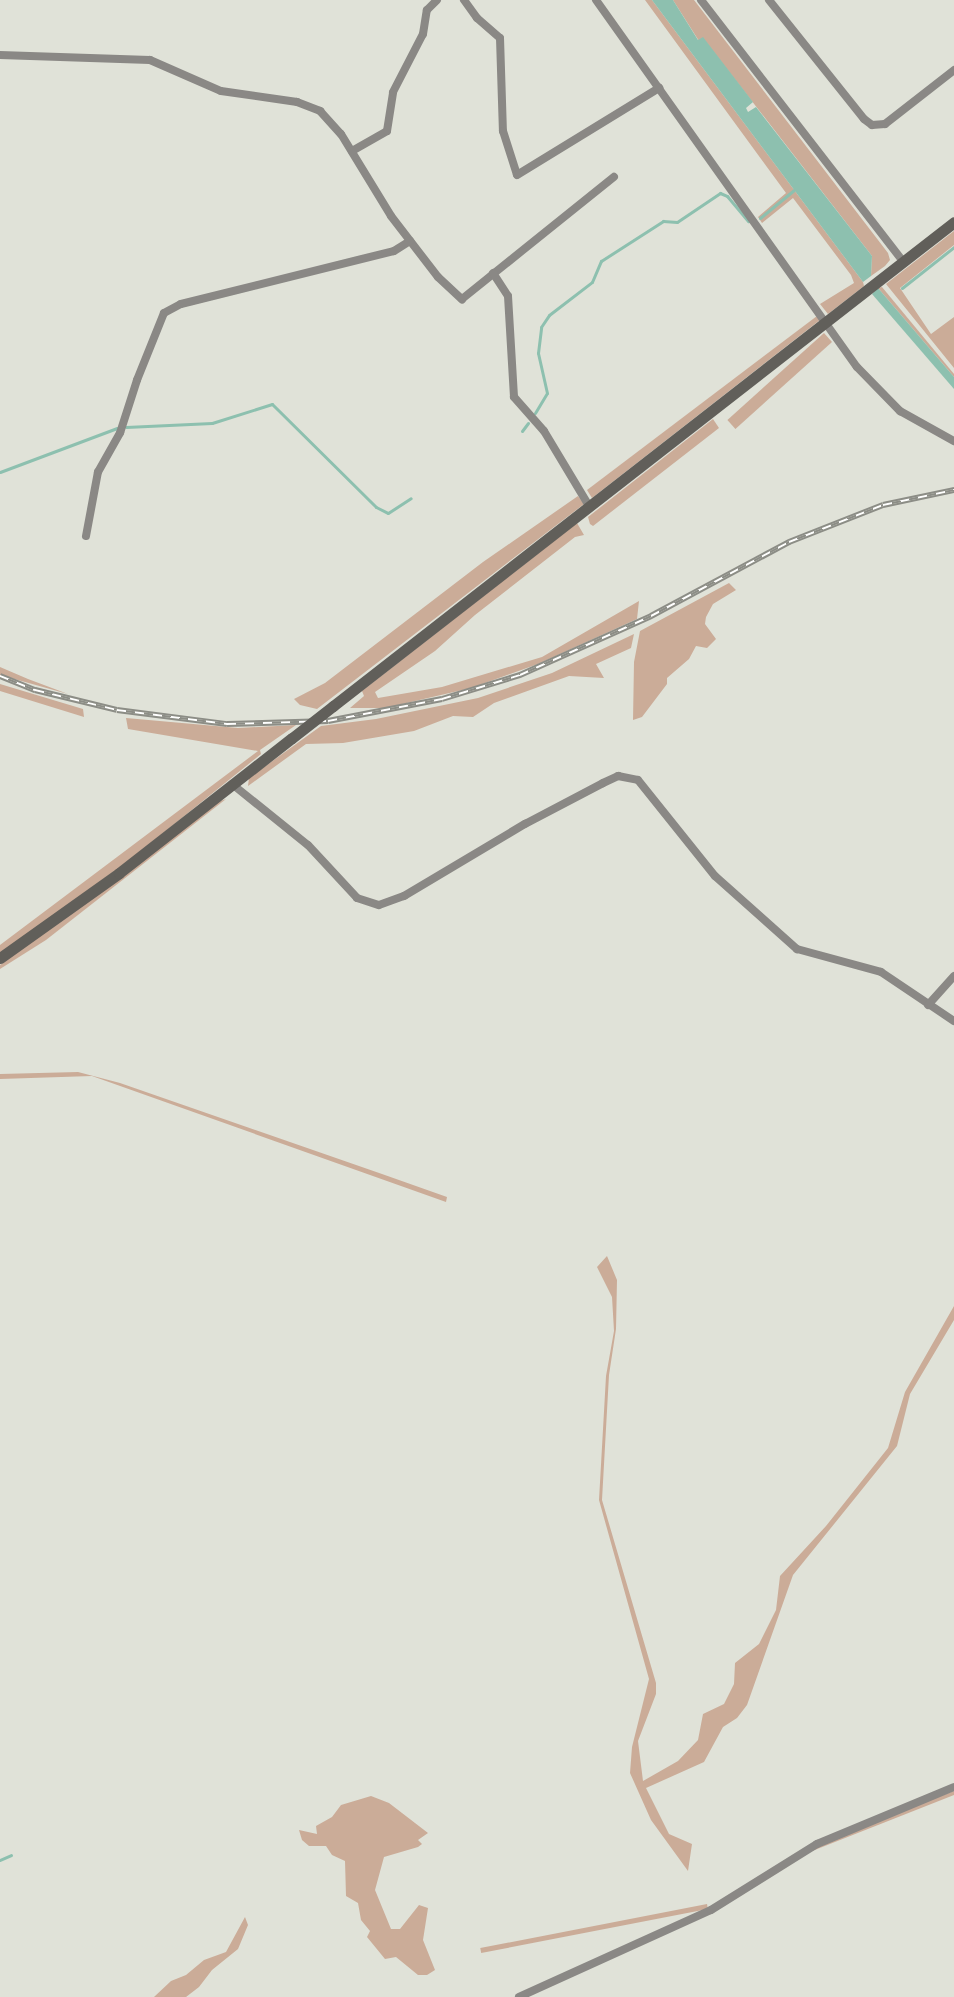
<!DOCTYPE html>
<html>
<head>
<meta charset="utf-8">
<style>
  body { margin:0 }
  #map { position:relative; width:954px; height:1997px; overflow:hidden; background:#e0e2d8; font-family:Poppins,sans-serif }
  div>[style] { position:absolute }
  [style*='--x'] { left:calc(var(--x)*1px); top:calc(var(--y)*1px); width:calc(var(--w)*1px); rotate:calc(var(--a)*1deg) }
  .green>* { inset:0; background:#cbac98; transform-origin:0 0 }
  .water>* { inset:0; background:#8dc0af }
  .stream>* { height:3px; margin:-1.5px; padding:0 1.5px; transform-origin:1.5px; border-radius:1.5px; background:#8dc0af }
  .minor>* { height:8px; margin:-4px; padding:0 4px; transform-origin:4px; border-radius:4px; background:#8a8885 }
  .secondary>* { height:11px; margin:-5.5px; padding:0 5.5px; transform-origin:5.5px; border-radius:5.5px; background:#615f5a }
  .rail>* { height:6px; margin-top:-3px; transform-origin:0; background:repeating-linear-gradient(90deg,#fff 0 9px,#8c8d86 0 18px); box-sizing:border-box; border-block:2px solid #8c8d86 }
  .secondary-bridge>* { height:11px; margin:-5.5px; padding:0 5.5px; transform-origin:5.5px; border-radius:5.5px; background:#615f5a }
  span { translate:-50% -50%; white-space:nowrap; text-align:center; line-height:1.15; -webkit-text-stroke:8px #fff; paint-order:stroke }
</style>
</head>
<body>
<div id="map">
  <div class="green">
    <div style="clip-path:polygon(645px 0,652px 0,863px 282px,864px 286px,828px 314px,820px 304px,854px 283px,851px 275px,793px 198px,762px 223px,758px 217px,786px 193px)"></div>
    <div style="clip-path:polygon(673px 0,694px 0,888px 253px,890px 260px,885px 266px,871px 276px,872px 256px,703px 38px,699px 41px)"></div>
    <div style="clip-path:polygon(954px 231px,954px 245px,900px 288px,931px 334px,954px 317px,954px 368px,886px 284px)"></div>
    <div style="clip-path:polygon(882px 287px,954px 374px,954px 377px,878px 288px)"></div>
    <div style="clip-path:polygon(817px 316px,820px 320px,592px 498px,587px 490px)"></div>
    <div style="left:824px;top:333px;width:12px;height:130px;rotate:48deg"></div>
    <div style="clip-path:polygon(713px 419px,719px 428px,593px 526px,590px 524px,588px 517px)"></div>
    <div style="clip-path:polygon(578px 496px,584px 504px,317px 709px,300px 705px,294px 699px,325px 683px,483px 562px)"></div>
    <div style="clip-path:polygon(577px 523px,584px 535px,575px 537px,475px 615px,435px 651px,375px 692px,378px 698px,442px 687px,542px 657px,639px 601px,637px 619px,538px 664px,471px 688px,385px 708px,350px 708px,364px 696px,362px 691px)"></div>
    <div style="clip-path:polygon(729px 583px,736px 590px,713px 604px,706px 617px,705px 624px,716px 639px,707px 648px,696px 646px,689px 659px,667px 678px,667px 684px,642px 717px,633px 720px,634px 662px,640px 631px)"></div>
    <div style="clip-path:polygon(634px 634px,631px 648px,596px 664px,604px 678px,569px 676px,494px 703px,473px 717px,453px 716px,414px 731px,343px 743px,306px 744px,248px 786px,249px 778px,321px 726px,376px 719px,478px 698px,552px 673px)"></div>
    <div style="clip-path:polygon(0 667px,28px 679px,68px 694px,0 675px)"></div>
    <div style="clip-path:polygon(0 684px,83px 709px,84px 717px,0 691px)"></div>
    <div style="clip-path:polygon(126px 718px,238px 728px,296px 725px,260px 750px,261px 754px,131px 859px,0 954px,0 945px,258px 751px,128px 729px)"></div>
    <div style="clip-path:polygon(226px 799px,46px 940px,0 969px,0 965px,215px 803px)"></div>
    <div style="clip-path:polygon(78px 1072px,120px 1083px,382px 1174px,447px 1197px,446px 1202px,92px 1076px,0 1079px,0 1074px)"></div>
    <div style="clip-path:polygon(607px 1256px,617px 1280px,616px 1329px,609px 1375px,602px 1500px,656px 1683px,656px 1694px,638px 1741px,643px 1781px,678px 1761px,698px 1740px,703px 1714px,724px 1704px,734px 1684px,735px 1663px,759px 1644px,776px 1610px,780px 1576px,826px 1526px,888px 1448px,905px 1392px,954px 1306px,954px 1320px,910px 1394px,897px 1446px,793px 1575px,747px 1705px,737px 1718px,723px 1727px,704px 1762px,646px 1788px,669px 1834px,692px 1844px,688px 1871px,651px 1820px,630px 1773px,632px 1747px,649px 1679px,599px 1500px,606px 1376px,614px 1331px,612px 1297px,597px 1267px)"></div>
    <div style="clip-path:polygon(954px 1791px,954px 1795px,797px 1857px,869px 1823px)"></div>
    <div style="clip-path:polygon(371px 1796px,389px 1803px,428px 1833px,418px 1840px,422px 1844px,418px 1847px,384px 1857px,375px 1890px,391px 1929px,400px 1929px,419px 1905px,428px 1908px,423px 1940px,435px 1970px,427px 1975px,418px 1975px,396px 1957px,385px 1959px,367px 1937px,370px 1931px,361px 1920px,358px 1903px,346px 1896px,345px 1861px,332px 1855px,326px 1846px,309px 1846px,302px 1840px,299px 1830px,317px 1834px,316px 1826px,332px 1817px,341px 1805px)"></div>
    <div style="left:707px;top:1904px;width:5px;height:231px;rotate:79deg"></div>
    <div style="clip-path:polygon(245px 1917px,248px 1925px,238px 1949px,212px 1970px,199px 1987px,186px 1997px,154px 1997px,171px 1981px,186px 1975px,204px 1960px,226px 1952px)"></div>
  </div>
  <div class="water">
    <div style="clip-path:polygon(652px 0,673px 0,698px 40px,703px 37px,753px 102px,746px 108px,748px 112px,756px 107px,872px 256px,871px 276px,863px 282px)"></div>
    <div style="clip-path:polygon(878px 288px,954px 377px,954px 389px,872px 294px)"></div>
  </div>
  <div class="stream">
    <div style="--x:760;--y:218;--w:44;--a:-39.5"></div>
    <div style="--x:902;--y:288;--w:66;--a:-38.3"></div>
    <div style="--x:535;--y:413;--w:23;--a:-59"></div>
    <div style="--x:547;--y:393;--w:41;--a:-102.7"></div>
    <div style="--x:538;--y:353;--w:26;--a:-83"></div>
    <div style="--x:541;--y:327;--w:14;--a:-56"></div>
    <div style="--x:549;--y:315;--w:54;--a:-37.5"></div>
    <div style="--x:592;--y:282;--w:23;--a:-67"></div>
    <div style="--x:601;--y:261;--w:74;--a:-32.8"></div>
    <div style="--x:663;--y:221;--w:14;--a:4"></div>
    <div style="--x:677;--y:222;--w:52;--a:-34"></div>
    <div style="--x:720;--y:193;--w:8;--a:23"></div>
    <div style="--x:727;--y:196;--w:33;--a:50"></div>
    <div style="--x:126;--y:427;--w:86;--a:-2.7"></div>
    <div style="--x:212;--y:423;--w:63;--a:-17.6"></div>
    <div style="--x:272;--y:404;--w:146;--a:44.7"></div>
    <div style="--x:376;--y:507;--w:13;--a:27"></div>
    <div style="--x:388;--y:513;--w:27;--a:-33"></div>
    <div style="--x:522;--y:431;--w:10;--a:-53"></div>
    <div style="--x:0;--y:472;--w:125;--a:-20.6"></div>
    <div style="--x:0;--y:1860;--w:12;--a:-24"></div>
  </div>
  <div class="minor">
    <div style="--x:464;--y:0;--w:22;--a:54"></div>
    <div style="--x:477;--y:18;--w:30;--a:41"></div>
    <div style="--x:500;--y:38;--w:93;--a:88.2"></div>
    <div style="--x:503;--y:131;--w:46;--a:72.3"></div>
    <div style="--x:517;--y:175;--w:167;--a:-31.5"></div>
    <div style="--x:596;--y:0;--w:450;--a:54.6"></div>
    <div style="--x:857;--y:367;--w:62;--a:45.7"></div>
    <div style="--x:900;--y:411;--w:62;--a:29.1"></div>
    <div style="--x:701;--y:0;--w:330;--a:52.3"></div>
    <div style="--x:769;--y:0;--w:152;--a:51.4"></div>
    <div style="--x:864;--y:119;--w:10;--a:37"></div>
    <div style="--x:872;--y:125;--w:13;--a:-4"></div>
    <div style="--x:885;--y:124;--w:88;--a:-38"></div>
    <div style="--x:0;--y:55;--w:150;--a:1.9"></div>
    <div style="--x:150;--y:60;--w:77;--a:23.6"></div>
    <div style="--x:221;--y:91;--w:77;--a:8.2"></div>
    <div style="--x:297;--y:102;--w:25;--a:21"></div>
    <div style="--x:320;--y:111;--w:31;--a:48"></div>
    <div style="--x:341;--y:134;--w:96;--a:58.6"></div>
    <div style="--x:391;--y:216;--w:77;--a:52.4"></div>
    <div style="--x:438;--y:277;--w:33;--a:43"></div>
    <div style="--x:462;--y:299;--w:195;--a:-38.8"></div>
    <div style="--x:352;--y:151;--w:40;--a:-29.7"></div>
    <div style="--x:387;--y:131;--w:39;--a:-81"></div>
    <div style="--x:393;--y:92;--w:65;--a:-62.7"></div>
    <div style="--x:423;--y:34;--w:24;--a:-81"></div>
    <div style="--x:427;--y:10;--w:14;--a:-45"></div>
    <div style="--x:493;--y:273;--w:27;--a:57"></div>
    <div style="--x:508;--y:296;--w:101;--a:86.6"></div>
    <div style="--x:514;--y:397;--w:45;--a:48.6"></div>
    <div style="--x:544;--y:431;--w:87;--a:59"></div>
    <div style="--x:86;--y:536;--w:65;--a:-79.4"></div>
    <div style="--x:98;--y:472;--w:45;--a:-60.6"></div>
    <div style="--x:120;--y:433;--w:56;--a:-72.2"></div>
    <div style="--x:137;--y:380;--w:72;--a:-68.1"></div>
    <div style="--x:164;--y:313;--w:19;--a:-28"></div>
    <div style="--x:181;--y:304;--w:219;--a:-14"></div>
    <div style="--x:394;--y:251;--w:19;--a:-32"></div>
    <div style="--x:232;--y:784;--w:97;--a:38.8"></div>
    <div style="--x:308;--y:845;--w:72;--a:47.2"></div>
    <div style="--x:357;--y:898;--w:23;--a:18"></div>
    <div style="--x:379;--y:905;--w:27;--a:-20"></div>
    <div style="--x:404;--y:896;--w:141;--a:-30.8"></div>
    <div style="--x:525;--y:824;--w:88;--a:-27.7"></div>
    <div style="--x:603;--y:783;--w:17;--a:-25"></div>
    <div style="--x:618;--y:776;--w:20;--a:11"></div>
    <div style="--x:638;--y:780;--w:123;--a:51.3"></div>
    <div style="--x:715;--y:876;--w:110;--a:41.7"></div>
    <div style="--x:797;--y:949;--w:87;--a:15.3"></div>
    <div style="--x:881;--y:972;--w:88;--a:33.9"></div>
    <div style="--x:928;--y:1005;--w:39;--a:-48"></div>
    <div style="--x:519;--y:1997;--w:211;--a:-24.4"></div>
    <div style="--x:711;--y:1910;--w:125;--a:-31.9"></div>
    <div style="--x:817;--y:1844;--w:148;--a:-22.6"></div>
  </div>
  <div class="secondary">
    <div style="--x:333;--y:706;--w:787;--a:-37.93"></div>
    <div style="--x:0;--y:958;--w:146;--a:-35.5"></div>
    <div style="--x:119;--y:873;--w:219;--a:-38"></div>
  </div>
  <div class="rail">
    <div style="--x:0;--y:676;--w:38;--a:22"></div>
    <div style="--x:35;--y:690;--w:84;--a:13.7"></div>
    <div style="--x:117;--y:710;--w:111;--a:7.3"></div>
    <div style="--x:227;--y:724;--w:101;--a:-1.7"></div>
    <div style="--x:328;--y:721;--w:116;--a:-10.9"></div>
    <div style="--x:442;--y:699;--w:82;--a:-17.1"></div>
    <div style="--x:520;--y:675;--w:144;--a:-24.2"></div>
    <div style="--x:651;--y:616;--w:157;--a:-28.2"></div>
    <div style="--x:789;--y:542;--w:101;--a:-21.5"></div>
    <div style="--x:883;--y:505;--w:73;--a:-11.9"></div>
  </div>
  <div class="secondary-bridge">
    <div style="--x:292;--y:738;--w:52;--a:-38"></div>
  </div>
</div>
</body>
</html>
